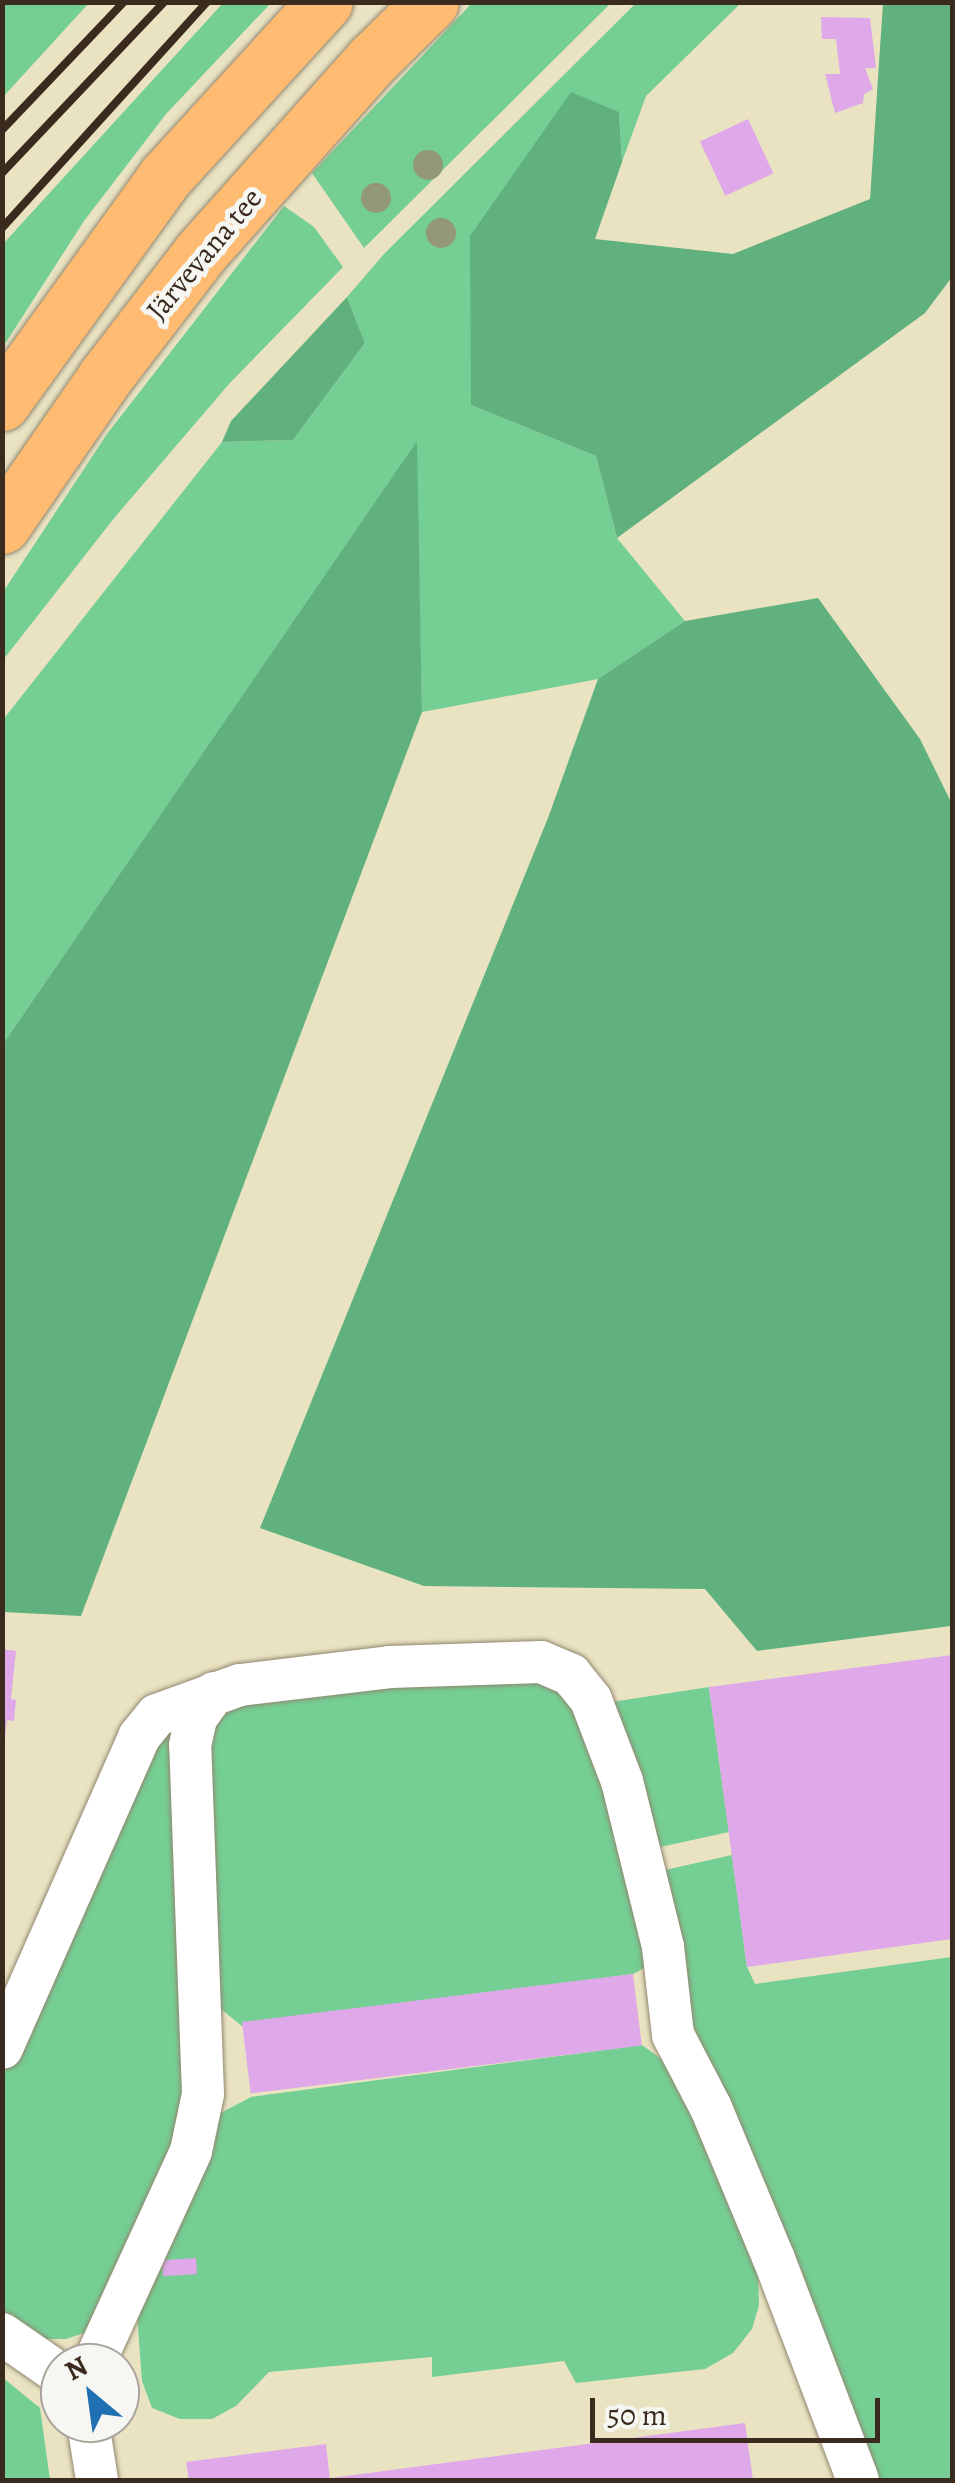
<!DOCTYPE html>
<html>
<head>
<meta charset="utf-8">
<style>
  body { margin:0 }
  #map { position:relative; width:955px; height:2483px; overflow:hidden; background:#e9e3c2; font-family:Alegreya,serif }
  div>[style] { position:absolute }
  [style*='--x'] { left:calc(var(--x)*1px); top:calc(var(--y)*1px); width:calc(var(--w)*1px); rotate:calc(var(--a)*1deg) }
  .green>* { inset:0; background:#75ce94 }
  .forest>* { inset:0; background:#60b17e }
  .building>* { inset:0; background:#dfa9e9; transform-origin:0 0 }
  .roads { filter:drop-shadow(0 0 2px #928670) drop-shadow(0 0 2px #928670) }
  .minor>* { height:42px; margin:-21px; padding:0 21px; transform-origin:21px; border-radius:21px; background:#fff }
  .major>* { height:55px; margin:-27.5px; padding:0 27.5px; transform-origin:27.5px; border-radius:27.5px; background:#febb71 }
  .rail>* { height:8px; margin:-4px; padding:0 4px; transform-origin:4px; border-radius:4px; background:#3b2a1e }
  .trees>* { width:30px; height:30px; margin:-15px; border-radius:50%; background:#93987b }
  span { translate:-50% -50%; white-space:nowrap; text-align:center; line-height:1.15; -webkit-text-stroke:10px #f6f6f2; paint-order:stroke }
  .street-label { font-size:30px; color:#3b2a1e }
  .frame { position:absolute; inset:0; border:5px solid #3b2a1e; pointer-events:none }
  .north { position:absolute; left:40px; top:2343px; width:100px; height:100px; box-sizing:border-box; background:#f6f6f2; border:2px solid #aba49d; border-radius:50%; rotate:331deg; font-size:28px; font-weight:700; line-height:40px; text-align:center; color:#3b2a1e }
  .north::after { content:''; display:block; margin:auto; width:35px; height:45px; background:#1f6fb2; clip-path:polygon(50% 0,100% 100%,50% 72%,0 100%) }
  .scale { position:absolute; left:590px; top:2398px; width:290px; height:45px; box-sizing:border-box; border:5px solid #3b2a1e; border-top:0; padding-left:12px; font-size:30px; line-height:35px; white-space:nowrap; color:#3b2a1e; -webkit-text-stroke:8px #f6f6f2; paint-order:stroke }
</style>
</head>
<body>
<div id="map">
  <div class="green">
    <div style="clip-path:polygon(3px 2px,89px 3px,3px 97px,2px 3px)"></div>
    <div style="clip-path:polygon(223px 3px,271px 3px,166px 114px,84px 221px,3px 347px,3px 244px)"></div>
    <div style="clip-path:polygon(472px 3px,611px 3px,364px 248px,312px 173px)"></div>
    <div style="clip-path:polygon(636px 3px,741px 3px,646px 96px,622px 162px,619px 112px,471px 405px,596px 456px,617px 538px,685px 621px,598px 679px,422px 712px,416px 443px,3px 1044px,2px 721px,222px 442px,293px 440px,365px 343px,347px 297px,384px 254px)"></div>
    <div style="clip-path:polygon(284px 206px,314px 227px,343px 267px,229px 384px,115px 517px,3px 660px,3px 592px,107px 434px)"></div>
    <div style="clip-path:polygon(539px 1671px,588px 1705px,648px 1966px,633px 1974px,242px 2026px,207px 1998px,205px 1718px,222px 1698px)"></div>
    <div style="clip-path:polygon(709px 1687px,729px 1832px,651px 1849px,605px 1703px)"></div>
    <div style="clip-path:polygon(185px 1720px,187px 2128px,90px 2331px,66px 2339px,38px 2339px,3px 2315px,3px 2068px,147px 1745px)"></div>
    <div style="clip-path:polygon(732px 1855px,747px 1967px,755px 1984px,952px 1957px,952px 2480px,873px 2480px,688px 2012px,665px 1870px)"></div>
    <div style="clip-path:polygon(642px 2045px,682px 2074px,758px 2276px,759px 2305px,752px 2329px,733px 2353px,705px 2369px,576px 2383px,564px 2361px,432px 2377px,432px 2357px,269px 2372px,236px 2406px,212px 2419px,180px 2419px,152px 2408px,142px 2381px,137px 2314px,213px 2117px,251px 2097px)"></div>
    <div style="clip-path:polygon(2px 2377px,40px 2408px,50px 2480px,3px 2480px)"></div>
  </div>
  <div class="forest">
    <div style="clip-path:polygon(883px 3px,952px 3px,952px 277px,925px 313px,617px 538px,596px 456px,471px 405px,470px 236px,571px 92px,619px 112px,622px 162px,595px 239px,733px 254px,870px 199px)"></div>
    <div style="clip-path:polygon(347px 297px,365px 343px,293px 440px,222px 442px,231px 421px)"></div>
    <div style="clip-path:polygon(417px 441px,422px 712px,81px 1616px,3px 1612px,3px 1044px)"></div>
    <div style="clip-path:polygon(818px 598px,920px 739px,952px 804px,951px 1626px,757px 1651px,705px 1589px,424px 1586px,260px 1528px,548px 818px,598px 679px,685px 621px)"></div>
  </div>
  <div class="building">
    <div style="clip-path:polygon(821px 17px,870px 18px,876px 68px,865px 68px,873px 89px,864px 94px,863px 103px,835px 113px,825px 74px,840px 74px,836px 39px,822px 39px)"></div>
    <div style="left:748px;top:119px;width:60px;height:53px;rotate:65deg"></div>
    <div style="clip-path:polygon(2px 1649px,16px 1651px,11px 1699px,16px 1700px,14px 1721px,7px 1720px,5px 1738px)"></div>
    <div style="clip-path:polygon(952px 1655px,952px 1939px,747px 1967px,709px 1687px)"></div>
    <div style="left:633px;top:1974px;width:72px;height:394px;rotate:83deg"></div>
    <div style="left:196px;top:2258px;width:16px;height:34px;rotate:86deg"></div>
    <div style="clip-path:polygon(745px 2423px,753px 2480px,331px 2480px,331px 2478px)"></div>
    <div style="clip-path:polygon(326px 2444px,330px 2480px,189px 2480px,186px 2462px)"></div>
  </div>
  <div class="roads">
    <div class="minor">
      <div style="--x:2;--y:2048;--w:340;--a:-66.2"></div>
      <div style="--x:139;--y:1737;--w:28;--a:-51"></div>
      <div style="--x:157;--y:1715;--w:88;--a:-19.9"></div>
      <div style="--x:240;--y:1685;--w:151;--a:-6.8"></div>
      <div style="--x:390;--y:1667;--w:151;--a:-1.9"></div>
      <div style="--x:541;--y:1662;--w:33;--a:23"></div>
      <div style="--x:571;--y:1675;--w:32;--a:51"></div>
      <div style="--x:591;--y:1700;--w:87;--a:69.1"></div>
      <div style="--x:622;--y:1781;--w:171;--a:76.1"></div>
      <div style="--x:663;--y:1947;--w:89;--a:83.5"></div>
      <div style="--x:673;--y:2035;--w:82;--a:62.5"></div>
      <div style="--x:711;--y:2108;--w:164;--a:67.4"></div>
      <div style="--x:774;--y:2259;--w:236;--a:69.2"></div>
      <div style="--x:2;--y:2334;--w:70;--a:34.6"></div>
      <div style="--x:94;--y:2363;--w:233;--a:-65.4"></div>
      <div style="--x:191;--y:2151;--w:58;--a:-78.1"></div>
      <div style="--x:203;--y:2094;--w:349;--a:-92.1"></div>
      <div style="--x:190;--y:1745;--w:28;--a:-77"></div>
      <div style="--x:196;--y:1718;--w:31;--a:-54"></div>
      <div style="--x:88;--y:2423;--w:58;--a:81"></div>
    </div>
    <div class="major">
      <div style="--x:2;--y:403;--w:279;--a:-54.2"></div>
      <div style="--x:165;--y:177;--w:237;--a:-47.6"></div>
      <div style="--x:2;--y:526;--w:181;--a:-55.3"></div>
      <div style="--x:105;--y:377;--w:156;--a:-52.5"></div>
      <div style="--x:200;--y:253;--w:260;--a:-48.3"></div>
      <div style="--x:373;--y:59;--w:81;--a:-44.5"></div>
    </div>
  </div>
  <div class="rail">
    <div style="--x:2;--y:130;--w:177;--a:-46.4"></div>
    <div style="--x:2;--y:173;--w:236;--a:-46.5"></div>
    <div style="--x:2;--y:228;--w:305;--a:-47.8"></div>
  </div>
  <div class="trees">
    <div style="left:428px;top:165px"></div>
    <div style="left:376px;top:198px"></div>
    <div style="left:441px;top:233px"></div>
  </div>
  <div class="street-label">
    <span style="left:204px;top:254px;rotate:-50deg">Järvevana tee</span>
  </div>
  <div class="frame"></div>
  <div class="north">N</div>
  <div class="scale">50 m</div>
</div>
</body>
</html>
